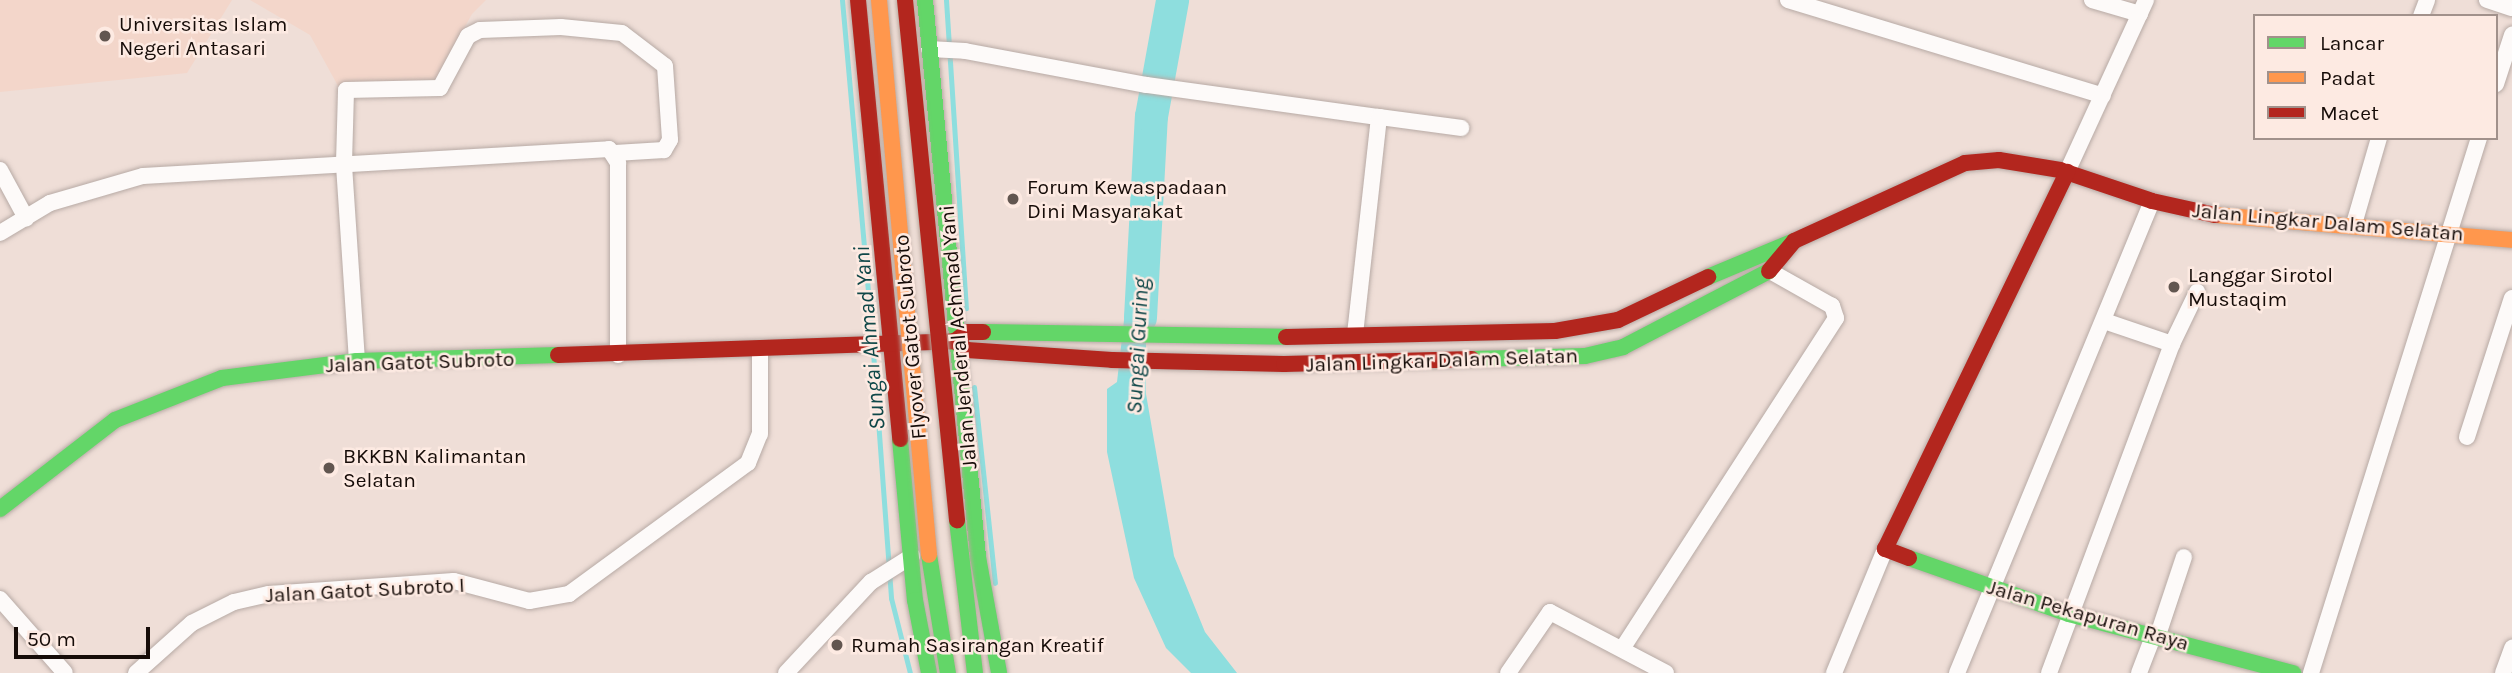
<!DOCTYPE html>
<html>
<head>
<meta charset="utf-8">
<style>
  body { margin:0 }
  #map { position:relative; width:2512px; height:673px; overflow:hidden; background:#efded7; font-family:Karla,sans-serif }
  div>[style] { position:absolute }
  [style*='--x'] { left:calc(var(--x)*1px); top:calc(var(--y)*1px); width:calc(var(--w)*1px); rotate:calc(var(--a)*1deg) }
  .built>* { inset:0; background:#f3d6ca }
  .water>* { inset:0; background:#8edede }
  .stream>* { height:5px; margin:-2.5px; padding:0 2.5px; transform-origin:2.5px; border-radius:2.5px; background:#8edede }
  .river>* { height:33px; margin:-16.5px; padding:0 16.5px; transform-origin:16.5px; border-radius:16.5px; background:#8edede }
  .roads { filter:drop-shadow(0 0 2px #b7aaa5) drop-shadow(0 0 2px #b7aaa5) }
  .street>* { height:16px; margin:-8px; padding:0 8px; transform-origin:8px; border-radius:8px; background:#fdfaf9 }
  .fast>* { height:16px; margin:-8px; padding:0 8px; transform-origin:8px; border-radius:8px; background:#63d668 }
  .slow>* { height:16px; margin:-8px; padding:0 8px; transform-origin:8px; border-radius:8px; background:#ff974d }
  .jam>* { height:16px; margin:-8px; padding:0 8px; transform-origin:8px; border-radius:8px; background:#b3261e }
  .bridges { filter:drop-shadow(0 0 2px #baa99f) drop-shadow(0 0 2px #baa99f) }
  .fast-bridge>* { height:16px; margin:-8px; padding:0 8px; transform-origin:8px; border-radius:8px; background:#63d668 }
  .slow-bridge>* { height:16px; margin:-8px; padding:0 8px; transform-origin:8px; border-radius:8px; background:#ff974d }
  .jam-bridge>* { height:16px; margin:-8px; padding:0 8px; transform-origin:8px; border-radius:8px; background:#b3261e }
  .dots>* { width:19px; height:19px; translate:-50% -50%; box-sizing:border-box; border:4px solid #fdeae2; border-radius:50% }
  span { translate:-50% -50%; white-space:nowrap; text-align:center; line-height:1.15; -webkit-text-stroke:5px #fdeae2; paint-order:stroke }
  .poi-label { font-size:21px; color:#160c08 }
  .left { translate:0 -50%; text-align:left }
  .street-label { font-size:21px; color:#160c08 }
  .water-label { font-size:23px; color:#0f4748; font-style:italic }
  .legend { position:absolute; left:2253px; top:14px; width:245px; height:126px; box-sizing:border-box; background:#fdeae2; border:2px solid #a1918b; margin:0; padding:9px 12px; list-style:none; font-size:21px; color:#160c08 }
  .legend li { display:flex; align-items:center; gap:14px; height:35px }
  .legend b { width:35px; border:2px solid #a1918b }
  .scale { position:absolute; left:14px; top:627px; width:136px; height:32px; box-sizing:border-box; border:4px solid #160c08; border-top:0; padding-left:9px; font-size:21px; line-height:24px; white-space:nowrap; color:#160c08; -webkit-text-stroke:5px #fdeae2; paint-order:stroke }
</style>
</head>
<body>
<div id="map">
  <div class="built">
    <div style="clip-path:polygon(0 0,232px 0,187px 73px,0 92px)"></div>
    <div style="clip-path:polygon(250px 0,486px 0,472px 14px,432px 86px,338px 86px,310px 35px)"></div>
  </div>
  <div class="water">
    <div style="clip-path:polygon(1146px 273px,1146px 394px,1174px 556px,1205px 632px,1237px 673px,1191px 673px,1166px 648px,1134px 578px,1107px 452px,1107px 389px,1117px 382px,1129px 276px)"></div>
  </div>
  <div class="stream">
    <div style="--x:842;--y:0;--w:340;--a:84.9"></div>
    <div style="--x:946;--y:0;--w:309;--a:86.3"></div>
    <div style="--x:873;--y:352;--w:247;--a:85.8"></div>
    <div style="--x:891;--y:598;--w:77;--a:75.8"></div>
    <div style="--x:974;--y:387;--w:197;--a:83.9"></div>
  </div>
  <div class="river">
    <div style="--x:1140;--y:317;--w:201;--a:-86.9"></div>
    <div style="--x:1151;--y:116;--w:118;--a:-79.7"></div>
  </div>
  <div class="roads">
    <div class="street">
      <div style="--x:1788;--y:0;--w:329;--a:16.9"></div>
      <div style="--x:2092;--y:0;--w:50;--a:16.3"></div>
      <div style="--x:2487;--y:0;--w:26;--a:18"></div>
      <div style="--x:2421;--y:16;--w:17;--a:-69"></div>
      <div style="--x:929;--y:49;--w:36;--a:3"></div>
      <div style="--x:965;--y:51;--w:185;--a:10.6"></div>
      <div style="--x:1147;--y:85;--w:234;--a:7.9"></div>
      <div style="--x:1379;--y:117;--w:218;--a:96.3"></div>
      <div style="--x:2496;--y:84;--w:52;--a:-71.9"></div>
      <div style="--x:1379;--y:117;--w:83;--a:7.6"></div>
      <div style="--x:0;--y:170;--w:55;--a:61.6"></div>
      <div style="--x:2067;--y:172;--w:189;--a:-65.3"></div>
      <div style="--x:2354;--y:224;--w:90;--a:-73.8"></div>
      <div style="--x:0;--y:233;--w:58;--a:-31"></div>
      <div style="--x:50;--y:203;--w:97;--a:-16.2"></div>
      <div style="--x:143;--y:176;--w:467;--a:-3.3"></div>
      <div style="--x:609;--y:149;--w:17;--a:57"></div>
      <div style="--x:618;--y:163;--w:192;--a:90"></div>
      <div style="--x:2104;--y:321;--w:72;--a:18.7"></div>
      <div style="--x:357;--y:361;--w:198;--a:-93.8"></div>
      <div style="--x:344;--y:163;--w:73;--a:-88.4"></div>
      <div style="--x:346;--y:90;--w:94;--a:-1.2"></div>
      <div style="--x:440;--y:88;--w:59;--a:-61.7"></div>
      <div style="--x:468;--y:36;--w:13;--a:-27"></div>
      <div style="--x:480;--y:30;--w:81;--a:-2.1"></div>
      <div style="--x:561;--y:27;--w:61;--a:5.6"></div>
      <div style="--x:622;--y:33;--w:54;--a:37.5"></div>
      <div style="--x:665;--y:66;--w:74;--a:86.1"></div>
      <div style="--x:670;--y:140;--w:12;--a:121"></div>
      <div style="--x:664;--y:150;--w:49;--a:176.5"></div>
      <div style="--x:2467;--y:437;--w:146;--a:-72.1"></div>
      <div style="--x:0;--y:599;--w:98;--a:48.7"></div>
      <div style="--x:2158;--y:635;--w:82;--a:-71.6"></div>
      <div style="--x:1622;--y:649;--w:394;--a:-57.1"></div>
      <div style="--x:1836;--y:318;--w:13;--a:-108"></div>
      <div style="--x:1832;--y:306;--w:71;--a:-150.6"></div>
      <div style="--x:136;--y:673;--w:75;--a:-41.8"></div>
      <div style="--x:192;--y:623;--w:47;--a:-26.6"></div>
      <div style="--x:234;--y:602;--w:36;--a:-13"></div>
      <div style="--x:269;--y:594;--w:185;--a:-4"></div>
      <div style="--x:454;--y:581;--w:78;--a:14.9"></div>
      <div style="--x:529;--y:601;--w:41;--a:-9.9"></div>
      <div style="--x:569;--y:594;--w:222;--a:-36.2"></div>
      <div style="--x:748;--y:463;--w:31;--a:-68"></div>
      <div style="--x:760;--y:434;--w:85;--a:-90"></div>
      <div style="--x:786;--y:673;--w:125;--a:-47"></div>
      <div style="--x:871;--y:582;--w:49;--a:-32.4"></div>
      <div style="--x:1508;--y:673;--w:74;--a:-55.5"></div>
      <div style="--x:1550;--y:612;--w:131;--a:27.7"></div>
      <div style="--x:1834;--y:673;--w:134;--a:-67.6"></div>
      <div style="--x:1957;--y:673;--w:511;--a:-67.55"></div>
      <div style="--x:2049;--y:673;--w:351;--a:-69.5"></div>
      <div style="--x:2172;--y:344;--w:58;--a:-64.3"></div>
      <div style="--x:2139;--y:673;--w:42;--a:-69"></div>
      <div style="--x:2311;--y:673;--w:561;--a:-72.57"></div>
      <div style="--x:2503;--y:673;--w:27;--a:-70"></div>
    </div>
    <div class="fast">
      <div style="--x:925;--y:0;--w:560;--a:84.56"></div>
      <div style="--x:978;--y:557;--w:118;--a:79.7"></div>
      <div style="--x:1708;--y:277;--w:93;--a:-22.7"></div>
      <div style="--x:983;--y:332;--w:303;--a:0.9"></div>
      <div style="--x:1472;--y:359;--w:113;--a:-1.5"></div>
      <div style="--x:1585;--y:356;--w:39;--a:-13"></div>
      <div style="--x:1623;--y:347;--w:165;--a:-27.5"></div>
      <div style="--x:900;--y:439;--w:162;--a:84.7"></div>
      <div style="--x:915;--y:600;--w:74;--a:79.1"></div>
      <div style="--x:0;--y:509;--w:145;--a:-37.7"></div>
      <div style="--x:115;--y:420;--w:115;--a:-21.4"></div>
      <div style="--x:222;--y:378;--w:136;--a:-7.2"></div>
      <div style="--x:357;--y:361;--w:201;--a:-1.7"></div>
      <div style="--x:1909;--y:558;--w:170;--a:19.3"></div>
      <div style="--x:2069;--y:614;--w:232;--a:14.8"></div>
    </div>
    <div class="slow">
      <div style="--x:2215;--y:215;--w:298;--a:4.8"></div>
    </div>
    <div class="jam">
      <div style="--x:858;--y:0;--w:441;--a:84.5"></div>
      <div style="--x:1769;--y:271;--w:39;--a:-50"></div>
      <div style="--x:1794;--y:241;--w:188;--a:-24.5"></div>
      <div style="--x:1965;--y:163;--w:34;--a:-5"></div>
      <div style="--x:1999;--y:160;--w:62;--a:9.3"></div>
      <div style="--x:2060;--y:170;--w:97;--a:18.6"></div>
      <div style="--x:2152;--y:201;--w:65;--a:12.5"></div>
      <div style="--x:1286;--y:337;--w:269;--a:-1.3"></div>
      <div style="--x:1555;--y:331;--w:64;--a:-9.9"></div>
      <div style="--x:1618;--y:320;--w:100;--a:-25.5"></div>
      <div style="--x:955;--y:341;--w:15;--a:37"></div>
      <div style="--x:967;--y:350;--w:145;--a:3.9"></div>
      <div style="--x:1112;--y:360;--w:172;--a:1.3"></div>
      <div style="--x:1284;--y:364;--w:188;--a:-1.5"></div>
      <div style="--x:558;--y:355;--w:397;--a:-2"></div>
      <div style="--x:955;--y:341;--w:15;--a:-37"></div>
      <div style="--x:967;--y:332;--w:16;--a:0"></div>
      <div style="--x:1909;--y:558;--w:26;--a:-159"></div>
      <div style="--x:1885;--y:549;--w:419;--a:-64.2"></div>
    </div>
  </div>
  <div class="bridges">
    <div class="fast-bridge">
      <div style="--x:957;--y:520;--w:154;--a:83.3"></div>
      <div style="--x:929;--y:555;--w:120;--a:80.9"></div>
    </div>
    <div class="slow-bridge">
      <div style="--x:879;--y:0;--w:557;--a:84.85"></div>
    </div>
    <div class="jam-bridge">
      <div style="--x:905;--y:0;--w:523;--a:84.29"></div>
    </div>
  </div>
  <div class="dots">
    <div style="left:105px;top:36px;background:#625650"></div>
    <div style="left:1013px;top:199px;background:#625650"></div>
    <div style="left:2174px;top:287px;background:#625650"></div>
    <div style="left:329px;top:468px;background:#625650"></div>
    <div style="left:837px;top:645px;background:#625650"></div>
  </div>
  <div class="poi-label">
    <span class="left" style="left:119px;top:36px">Universitas Islam<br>Negeri Antasari</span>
    <span class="left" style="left:1027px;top:199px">Forum Kewaspadaan<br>Dini Masyarakat</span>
    <span class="left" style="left:2188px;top:287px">Langgar Sirotol<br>Mustaqim</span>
    <span class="left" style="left:343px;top:468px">BKKBN Kalimantan<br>Selatan</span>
    <span class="left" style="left:851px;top:645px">Rumah Sasirangan Kreatif</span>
  </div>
  <div class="street-label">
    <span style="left:2328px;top:222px;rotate:5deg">Jalan Lingkar Dalam Selatan</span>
    <span style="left:910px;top:337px;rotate:-95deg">Flyover Gatot Subroto</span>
    <span style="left:958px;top:337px;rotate:-95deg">Jalan Jenderal Achmad Yani</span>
    <span style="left:1442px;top:360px;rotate:-2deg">Jalan Lingkar Dalam Selatan</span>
    <span style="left:420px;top:362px;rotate:-2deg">Jalan Gatot Subroto</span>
    <span style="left:365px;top:590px;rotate:-3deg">Jalan Gatot Subroto I</span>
    <span style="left:2088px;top:615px;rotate:16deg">Jalan Pekapuran Raya</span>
  </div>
  <div class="water-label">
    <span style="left:870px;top:338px;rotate:-95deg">Sungai Ahmad Yani</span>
    <span style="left:1138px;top:346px;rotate:-87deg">Sungai Guring</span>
  </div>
  <ul class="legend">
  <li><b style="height:9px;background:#63d668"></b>Lancar</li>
  <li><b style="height:9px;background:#ff974d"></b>Padat</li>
  <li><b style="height:9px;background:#b3261e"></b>Macet</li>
  </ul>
  <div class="scale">50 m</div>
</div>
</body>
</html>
